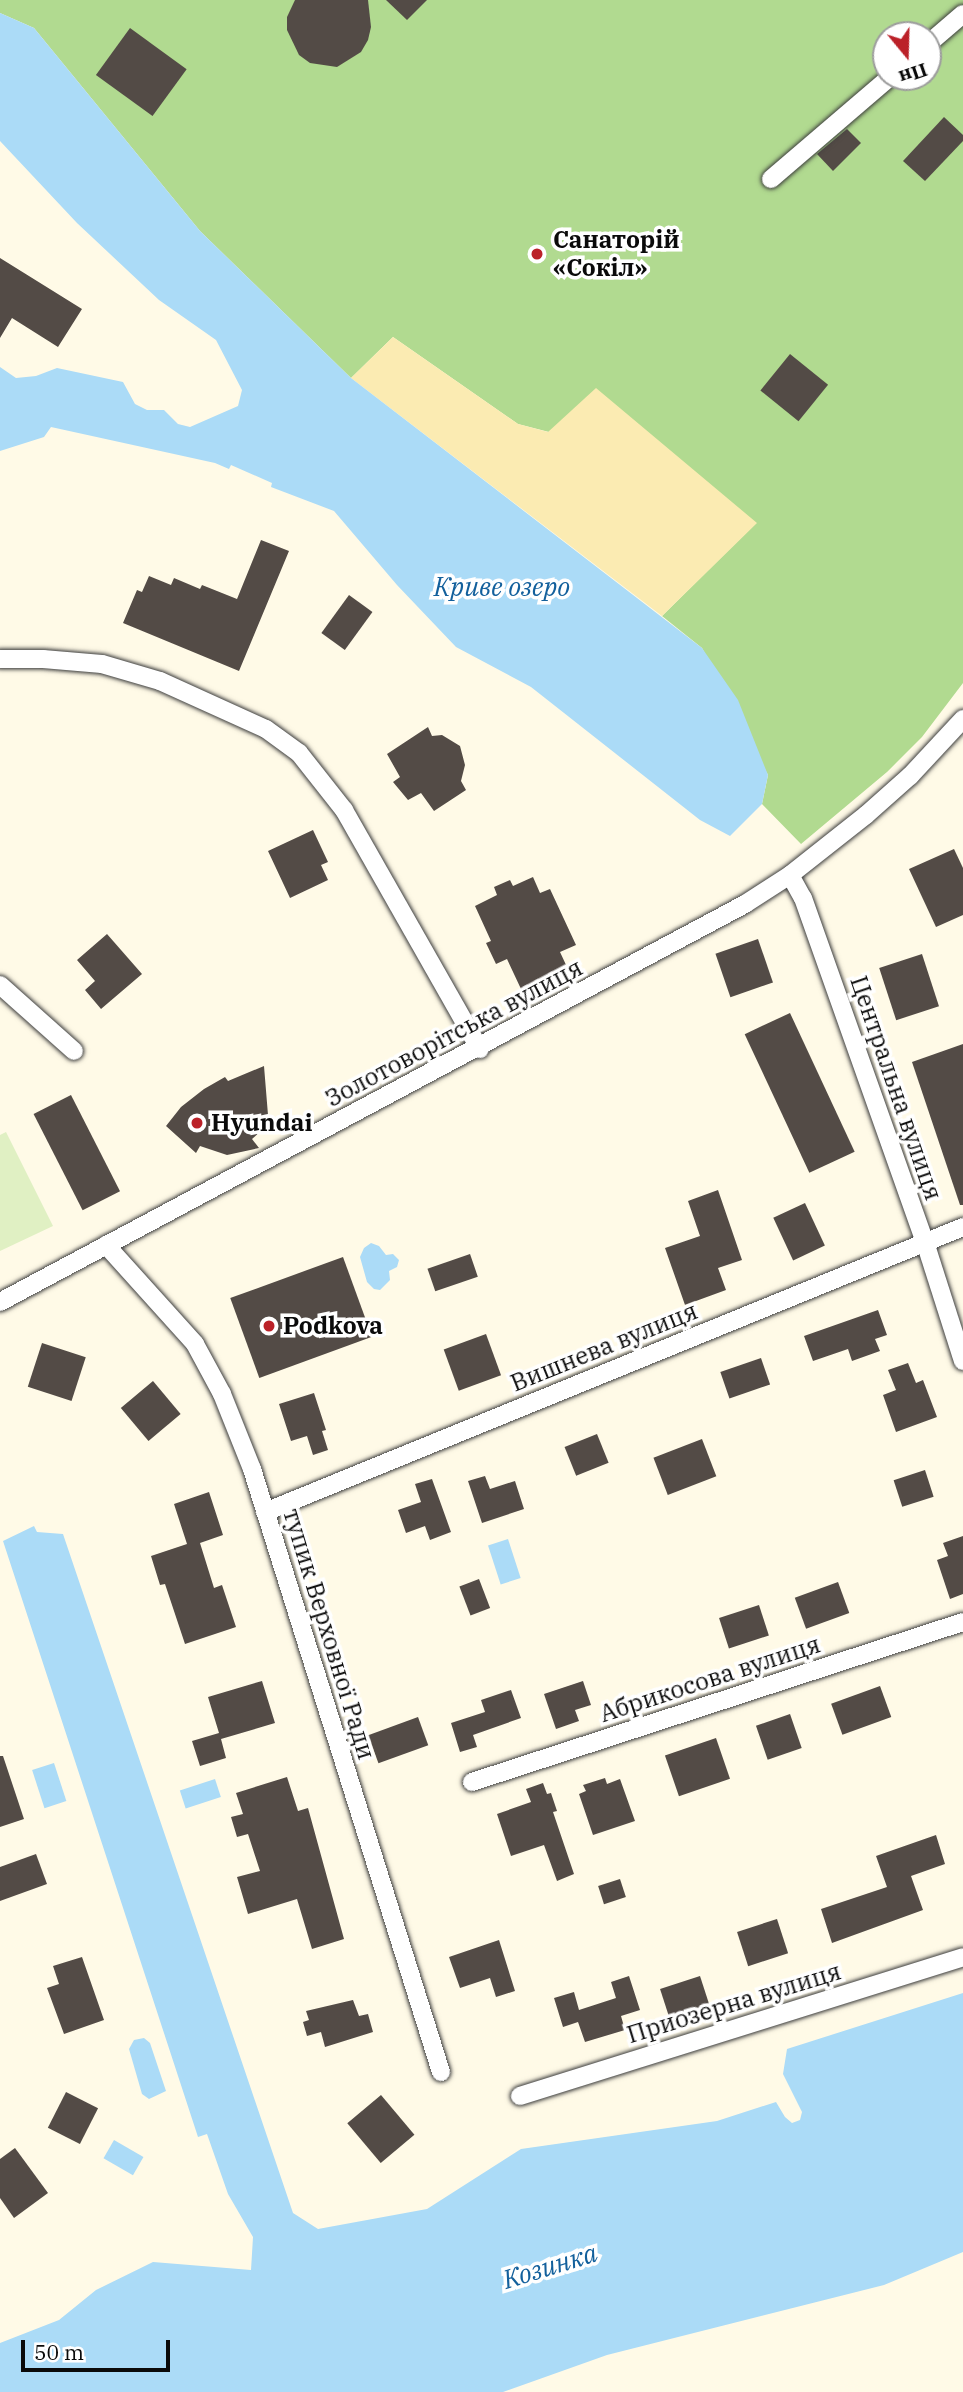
<!DOCTYPE html>
<html>
<head>
<meta charset="utf-8">
<style>
  body { margin:0 }
  #map { position:relative; width:963px; height:2392px; overflow:hidden; background:#fffae7; font-family:"IBM Plex Serif",serif }
  div>[style] { position:absolute }
  [style*='--x'] { left:calc(var(--x)*1px); top:calc(var(--y)*1px); width:calc(var(--w)*1px); rotate:calc(var(--a)*1deg) }
  .forest>* { inset:0; background:#b1da90 }
  .sand>* { inset:0; background:#fbebb2 }
  .pitch>* { inset:0; background:#e0f0c3 }
  .water>* { inset:0; background:#abdbf7; transform-origin:0 0 }
  .building>* { inset:0; background:#534b46; transform-origin:0 0 }
  .roads { filter:drop-shadow(0 0 2px #3d3d3d) drop-shadow(0 0 2px #3d3d3d) }
  .minor>* { height:18px; margin:-9px; padding:0 9px; transform-origin:9px; border-radius:9px; background:#fff }
  .dots>* { width:19px; height:19px; translate:-50% -50%; box-sizing:border-box; border:4px solid #fff; border-radius:50% }
  span { translate:-50% -50%; white-space:nowrap; text-align:center; line-height:1.15; -webkit-text-stroke:7px #fff; paint-order:stroke }
  .poi-label { font-size:24px; color:#0a0a0a; font-weight:700 }
  .left { translate:0 -50%; text-align:left }
  .street-label { font-size:24px; color:#0a0a0a }
  .water-label { font-size:26px; color:#13609c; font-style:italic }
  .north { position:absolute; left:872px; top:21px; width:70px; height:70px; box-sizing:border-box; background:#fff; border:2px solid #9d9d9d; border-radius:50%; rotate:161deg; font-size:19px; font-weight:700; line-height:28px; text-align:center; color:#0a0a0a }
  .north::after { content:''; display:block; margin:auto; width:24px; height:32px; background:#bb2128; clip-path:polygon(50% 0,100% 100%,50% 72%,0 100%) }
  .scale { position:absolute; left:21px; top:2340px; width:149px; height:32px; box-sizing:border-box; border:4px solid #0a0a0a; border-top:0; padding-left:9px; font-size:21px; line-height:24px; white-space:nowrap; color:#0a0a0a; -webkit-text-stroke:5px #fff; paint-order:stroke }
</style>
</head>
<body>
<div id="map">
  <div class="forest">
    <div style="clip-path:polygon(evenodd,0 0,963px 0,963px 683px,922px 737px,887px 772px,801px 844px,762px 804px,768px 775px,702px 648px,662px 616px,756px 523px,549px 432px,518px 424px,393px 337px,351px 378px,200px 231px,34px 28px,0 13px,0 0,886px 35px,928px 35px,928px 77px,886px 77px,886px 35px)"></div>
  </div>
  <div class="sand">
    <div style="clip-path:polygon(393px 337px,518px 424px,548px 432px,596px 388px,757px 523px,662px 616px,351px 378px)"></div>
  </div>
  <div class="pitch">
    <div style="clip-path:polygon(6px 1132px,53px 1226px,0 1251px,0 1135px)"></div>
  </div>
  <div class="water">
    <div style="clip-path:polygon(0 13px,34px 28px,200px 231px,351px 378px,702px 648px,738px 700px,768px 775px,762px 804px,730px 836px,700px 820px,531px 687px,456px 647px,397px 585px,334px 511px,271px 487px,272px 483px,231px 465px,229px 469px,215px 463px,51px 427px,44px 437px,0 451px,0 367px,16px 378px,36px 376px,57px 368px,123px 382px,135px 404px,147px 410px,164px 410px,178px 424px,190px 427px,238px 406px,242px 390px,216px 340px,159px 300px,77px 223px,0 141px)"></div>
    <div style="clip-path:polygon(371px 1243px,379px 1246px,386px 1255px,393px 1254px,399px 1260px,397px 1267px,389px 1271px,390px 1280px,380px 1290px,374px 1289px,367px 1282px,360px 1257px,364px 1248px)"></div>
    <div style="clip-path:polygon(34px 1526px,37px 1532px,63px 1534px,293px 2213px,318px 2229px,427px 2209px,521px 2149px,717px 2121px,776px 2102px,785px 2117px,792px 2123px,800px 2120px,802px 2112px,783px 2074px,787px 2049px,963px 1993px,963px 2252px,884px 2285px,607px 2355px,503px 2392px,0 2392px,0 2343px,59px 2320px,96px 2290px,153px 2262px,251px 2270px,253px 2237px,228px 2194px,207px 2134px,198px 2137px,3px 1541px)"></div>
    <div style="left:508px;top:1539px;width:41px;height:21px;rotate:72deg"></div>
    <div style="left:54px;top:1763px;width:40px;height:23px;rotate:72deg"></div>
    <div style="left:215px;top:1779px;width:19px;height:37px;rotate:72deg"></div>
    <div style="clip-path:polygon(144px 2038px,150px 2043px,166px 2091px,149px 2099px,142px 2094px,129px 2049px,134px 2040px)"></div>
    <div style="left:114px;top:2140px;width:34px;height:21px;rotate:30deg"></div>
  </div>
  <div class="building">
    <div style="clip-path:polygon(295px 0,368px 0,371px 27px,368px 40px,361px 52px,337px 67px,310px 63px,299px 55px,287px 30px,287px 17px)"></div>
    <div style="clip-path:polygon(386px 0,427px 0,407px 20px)"></div>
    <div style="left:130px;top:28px;width:70px;height:58px;rotate:36deg"></div>
    <div style="clip-path:polygon(944px 117px,963px 135px,963px 141px,925px 181px,903px 161px)"></div>
    <div style="clip-path:polygon(847px 129px,861px 143px,833px 171px,817px 154px)"></div>
    <div style="clip-path:polygon(0 258px,82px 309px,58px 347px,12px 318px,0 338px)"></div>
    <div style="left:790px;top:354px;width:49px;height:47px;rotate:39deg"></div>
    <div style="clip-path:polygon(261px 540px,289px 551px,239px 671px,123px 623px,137px 590px,142px 592px,149px 576px,171px 585px,174px 578px,200px 589px,202px 585px,237px 599px)"></div>
    <div style="left:349px;top:595px;width:29px;height:47px;rotate:36deg"></div>
    <div style="clip-path:polygon(428px 727px,432px 736px,442px 735px,460px 746px,465px 765px,461px 781px,466px 790px,434px 811px,421px 793px,408px 800px,393px 782px,400px 777px,387px 754px)"></div>
    <div style="clip-path:polygon(313px 830px,328px 862px,321px 865px,328px 880px,290px 898px,268px 851px)"></div>
    <div style="clip-path:polygon(954px 849px,963px 868px,963px 915px,936px 927px,909px 869px)"></div>
    <div style="clip-path:polygon(533px 877px,540px 893px,550px 889px,576px 945px,560px 952px,567px 967px,521px 989px,507px 959px,496px 964px,486px 943px,491px 941px,475px 906px,497px 895px,494px 887px,510px 880px,513px 886px)"></div>
    <div style="clip-path:polygon(107px 934px,142px 974px,101px 1009px,85px 990px,95px 981px,77px 960px)"></div>
    <div style="left:758px;top:939px;width:46px;height:45px;rotate:71deg"></div>
    <div style="left:922px;top:954px;width:55px;height:45px;rotate:72deg"></div>
    <div style="left:790px;top:1013px;width:153px;height:50px;rotate:65deg"></div>
    <div style="clip-path:polygon(963px 1044px,963px 1205px,960px 1205px,912px 1062px)"></div>
    <div style="clip-path:polygon(264px 1066px,268px 1115px,262px 1130px,252px 1139px,259px 1148px,227px 1155px,200px 1146px,196px 1153px,166px 1126px,181px 1107px,204px 1089px,225px 1077px,228px 1081px)"></div>
    <div style="left:71px;top:1095px;width:108px;height:42px;rotate:63deg"></div>
    <div style="clip-path:polygon(718px 1190px,742px 1260px,718px 1268px,726px 1290px,685px 1305px,665px 1248px,700px 1236px,688px 1201px)"></div>
    <div style="left:805px;top:1203px;width:47px;height:35px;rotate:65deg"></div>
    <div style="left:470px;top:1254px;width:24px;height:45px;rotate:71deg"></div>
    <div style="left:343px;top:1257px;width:85px;height:120px;rotate:70deg"></div>
    <div style="clip-path:polygon(878px 1310px,887px 1335px,875px 1339px,880px 1351px,852px 1361px,848px 1349px,813px 1361px,804px 1336px)"></div>
    <div style="left:486px;top:1334px;width:44px;height:45px;rotate:70deg"></div>
    <div style="left:42px;top:1343px;width:46px;height:46px;rotate:18deg"></div>
    <div style="left:761px;top:1358px;width:28px;height:43px;rotate:71deg"></div>
    <div style="clip-path:polygon(908px 1363px,916px 1383px,923px 1380px,937px 1417px,896px 1432px,883px 1395px,896px 1390px,888px 1370px)"></div>
    <div style="left:153px;top:1381px;width:43px;height:42px;rotate:50deg"></div>
    <div style="clip-path:polygon(314px 1393px,326px 1430px,322px 1431px,328px 1450px,313px 1455px,307px 1436px,291px 1441px,279px 1404px)"></div>
    <div style="left:597px;top:1434px;width:31px;height:35px;rotate:68deg"></div>
    <div style="left:702px;top:1439px;width:40px;height:52px;rotate:69deg"></div>
    <div style="left:925px;top:1470px;width:28px;height:33px;rotate:72deg"></div>
    <div style="clip-path:polygon(485px 1476px,490px 1489px,515px 1481px,524px 1509px,482px 1523px,468px 1481px)"></div>
    <div style="clip-path:polygon(432px 1479px,451px 1532px,430px 1540px,425px 1526px,406px 1533px,398px 1510px,421px 1502px,415px 1484px)"></div>
    <div style="clip-path:polygon(209px 1492px,223px 1535px,200px 1543px,214px 1588px,222px 1585px,236px 1627px,185px 1644px,165px 1584px,160px 1585px,151px 1556px,187px 1544px,174px 1504px)"></div>
    <div style="clip-path:polygon(963px 1536px,963px 1594px,950px 1599px,937px 1560px,948px 1556px,943px 1543px)"></div>
    <div style="left:479px;top:1579px;width:31px;height:21px;rotate:69deg"></div>
    <div style="left:838px;top:1582px;width:33px;height:46px;rotate:70deg"></div>
    <div style="left:759px;top:1605px;width:32px;height:42px;rotate:72deg"></div>
    <div style="clip-path:polygon(262px 1681px,275px 1723px,221px 1739px,226px 1758px,200px 1766px,192px 1741px,219px 1733px,208px 1697px)"></div>
    <div style="clip-path:polygon(583px 1681px,591px 1705px,575px 1710px,579px 1721px,556px 1729px,544px 1694px)"></div>
    <div style="left:880px;top:1686px;width:33px;height:52px;rotate:70deg"></div>
    <div style="clip-path:polygon(511px 1690px,521px 1718px,473px 1735px,477px 1747px,460px 1752px,451px 1723px,485px 1712px,481px 1700px)"></div>
    <div style="left:790px;top:1714px;width:36px;height:36px;rotate:71deg"></div>
    <div style="left:418px;top:1717px;width:30px;height:53px;rotate:70deg"></div>
    <div style="left:716px;top:1738px;width:43px;height:54px;rotate:71deg"></div>
    <div style="clip-path:polygon(0 1756px,3px 1756px,24px 1819px,0 1827px)"></div>
    <div style="clip-path:polygon(287px 1777px,298px 1811px,308px 1808px,344px 1939px,312px 1949px,297px 1899px,248px 1914px,237px 1877px,260px 1871px,248px 1834px,237px 1837px,231px 1817px,243px 1814px,236px 1793px)"></div>
    <div style="clip-path:polygon(605px 1778px,607px 1784px,620px 1779px,635px 1821px,593px 1835px,579px 1794px,586px 1791px,583px 1785px)"></div>
    <div style="clip-path:polygon(543px 1783px,547px 1794px,551px 1793px,557px 1811px,553px 1812px,574px 1874px,557px 1881px,544px 1845px,511px 1856px,497px 1814px,531px 1802px,526px 1789px)"></div>
    <div style="clip-path:polygon(936px 1835px,945px 1864px,911px 1876px,923px 1910px,832px 1943px,821px 1909px,887px 1887px,876px 1856px)"></div>
    <div style="clip-path:polygon(36px 1854px,47px 1884px,0 1901px,0 1867px)"></div>
    <div style="left:620px;top:1879px;width:19px;height:23px;rotate:72deg"></div>
    <div style="left:777px;top:1919px;width:36px;height:42px;rotate:72deg"></div>
    <div style="clip-path:polygon(499px 1940px,515px 1991px,496px 1997px,490px 1978px,460px 1988px,449px 1957px)"></div>
    <div style="clip-path:polygon(82px 1957px,104px 2020px,64px 2034px,47px 1988px,59px 1984px,53px 1966px)"></div>
    <div style="clip-path:polygon(629px 1976px,640px 2010px,621px 2016px,625px 2030px,585px 2042px,578px 2022px,563px 2027px,554px 1998px,574px 1992px,579px 2010px,616px 1998px,611px 1982px)"></div>
    <div style="left:700px;top:1976px;width:32px;height:42px;rotate:72deg"></div>
    <div style="clip-path:polygon(353px 2000px,359px 2016px,368px 2014px,373px 2032px,325px 2047px,321px 2032px,307px 2036px,303px 2022px,309px 2020px,306px 2011px)"></div>
    <div style="left:66px;top:2092px;width:36px;height:40px;rotate:27deg"></div>
    <div style="left:381px;top:2095px;width:52px;height:44px;rotate:50deg"></div>
    <div style="clip-path:polygon(15px 2148px,48px 2193px,14px 2218px,0 2198px,0 2159px)"></div>
  </div>
  <div class="roads">
    <div class="minor">
      <div style="--x:928;--y:44;--w:46;--a:-40.6"></div>
      <div style="--x:771;--y:179;--w:157;--a:-40.6"></div>
      <div style="--x:0;--y:659;--w:43;--a:0"></div>
      <div style="--x:43;--y:659;--w:59;--a:4.8"></div>
      <div style="--x:102;--y:664;--w:60;--a:16.3"></div>
      <div style="--x:160;--y:681;--w:116;--a:24.4"></div>
      <div style="--x:266;--y:729;--w:41;--a:36"></div>
      <div style="--x:299;--y:753;--w:73;--a:51.7"></div>
      <div style="--x:344;--y:810;--w:275;--a:60.4"></div>
      <div style="--x:790;--y:875;--w:26;--a:61"></div>
      <div style="--x:803;--y:898;--w:365;--a:70.5"></div>
      <div style="--x:925;--y:1242;--w:125;--a:72.3"></div>
      <div style="--x:0;--y:985;--w:99;--a:41.7"></div>
      <div style="--x:106;--y:1245;--w:133;--a:48"></div>
      <div style="--x:195;--y:1344;--w:57;--a:61.6"></div>
      <div style="--x:222;--y:1394;--w:81;--a:68.2"></div>
      <div style="--x:252;--y:1469;--w:632;--a:72.6"></div>
      <div style="--x:0;--y:1302;--w:845;--a:-28.11"></div>
      <div style="--x:745;--y:904;--w:54;--a:-32.8"></div>
      <div style="--x:790;--y:875;--w:97;--a:-38.3"></div>
      <div style="--x:866;--y:815;--w:59;--a:-41.6"></div>
      <div style="--x:910;--y:776;--w:78;--a:-47.1"></div>
      <div style="--x:265;--y:1512;--w:754;--a:-22.21"></div>
      <div style="--x:472;--y:1782;--w:516;--a:-18.05"></div>
      <div style="--x:520;--y:2096;--w:464;--a:-17.4"></div>
    </div>
  </div>
  <div class="dots">
    <div style="left:537px;top:254px;background:#bb2128"></div>
    <div style="left:197px;top:1123px;background:#bb2128"></div>
    <div style="left:269px;top:1326px;background:#bb2128"></div>
  </div>
  <div class="poi-label">
    <span class="left" style="left:553px;top:254px">Санаторій<br>«Сокіл»</span>
    <span class="left" style="left:211px;top:1123px">Hyundai</span>
    <span class="left" style="left:283px;top:1326px">Podkova</span>
  </div>
  <div class="street-label">
    <span style="left:454px;top:1033px;rotate:-28deg">Золотоворітська вулиця</span>
    <span style="left:896px;top:1088px;rotate:71deg">Центральна вулиця</span>
    <span style="left:604px;top:1347px;rotate:-22deg">Вишнева вулиця</span>
    <span style="left:329px;top:1634px;rotate:73deg">тупик Верховної Ради</span>
    <span style="left:710px;top:1679px;rotate:-18deg">Абрикосова вулиця</span>
    <span style="left:734px;top:2003px;rotate:-17deg">Приозерна вулиця</span>
  </div>
  <div class="water-label">
    <span style="left:502px;top:587px">Криве озеро</span>
    <span style="left:550px;top:2266px;rotate:-17deg">Козинка</span>
  </div>
  <div class="north">Пн</div>
  <div class="scale">50 m</div>
</div>
</body>
</html>
